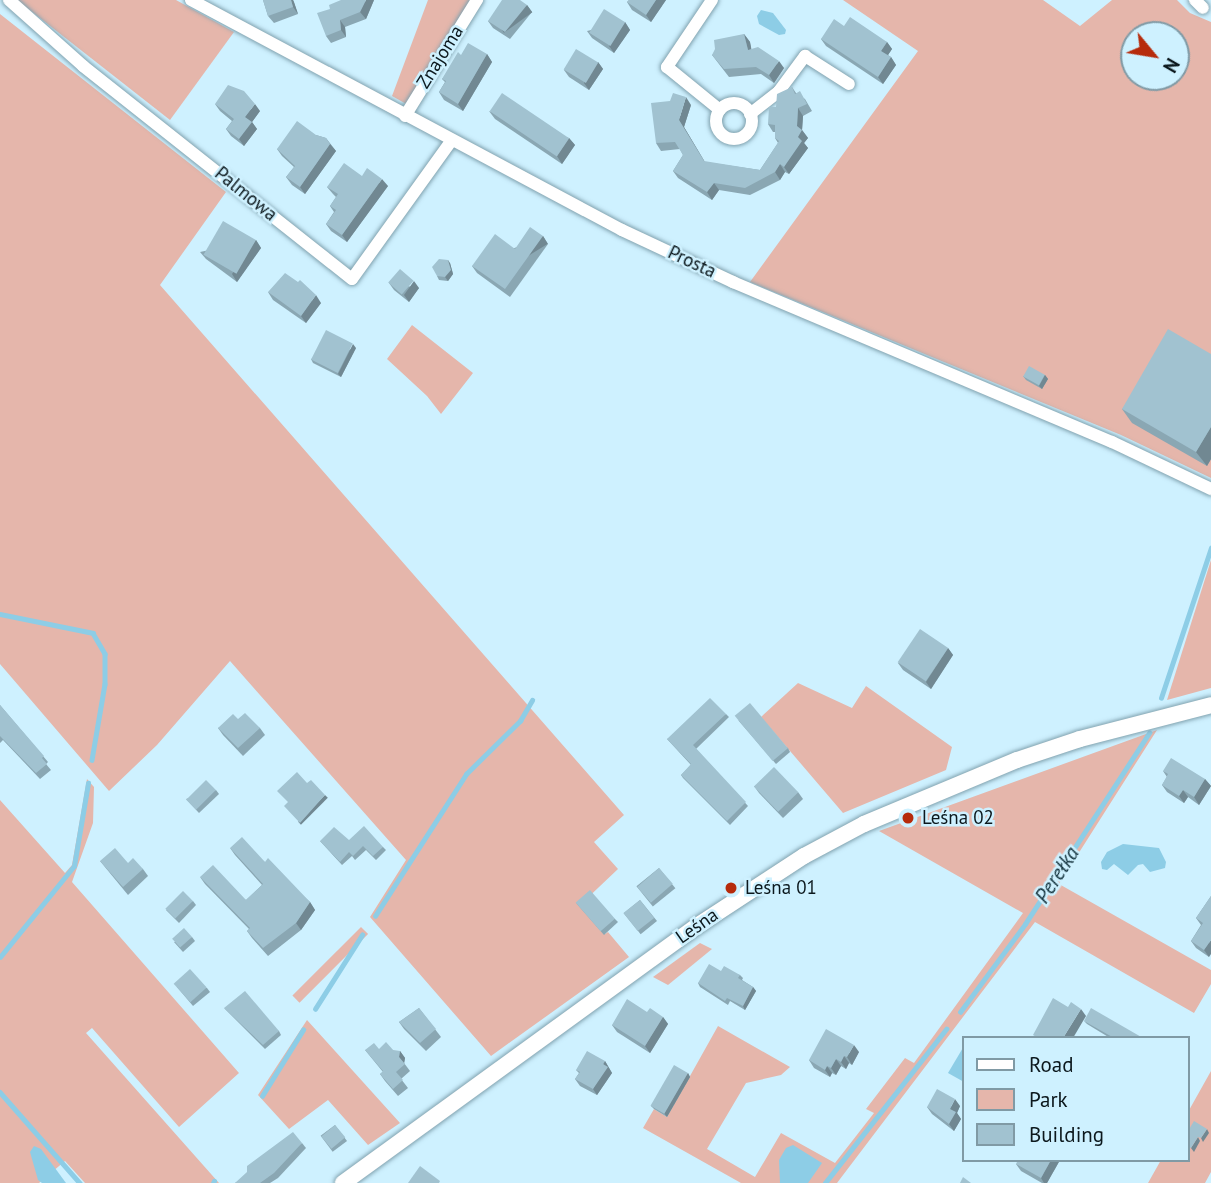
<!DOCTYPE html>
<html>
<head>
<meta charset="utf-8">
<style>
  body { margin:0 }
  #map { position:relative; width:1211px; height:1183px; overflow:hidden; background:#cef1ff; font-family:"PT Sans",sans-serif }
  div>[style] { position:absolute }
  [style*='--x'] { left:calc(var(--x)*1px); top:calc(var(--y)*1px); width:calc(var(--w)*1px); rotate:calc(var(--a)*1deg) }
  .green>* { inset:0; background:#e5b6ab; transform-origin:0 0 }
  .water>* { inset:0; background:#8dcde6 }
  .stream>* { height:4.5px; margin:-2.25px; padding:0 2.25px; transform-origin:2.25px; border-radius:2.25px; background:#8dcde6 }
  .roads { filter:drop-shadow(0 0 2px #81a2af) drop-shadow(0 0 2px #81a2af) }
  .minor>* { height:12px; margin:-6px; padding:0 6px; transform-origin:6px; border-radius:6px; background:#fff }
  .minor>.ring { margin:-6px; padding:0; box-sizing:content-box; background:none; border:12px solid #fff; border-radius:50% }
  .tertiary>* { height:16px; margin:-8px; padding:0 8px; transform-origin:8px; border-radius:8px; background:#fff }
  .wall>* { inset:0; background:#8aa7b3; transform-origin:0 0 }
  .shaded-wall>* { inset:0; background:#718892; transform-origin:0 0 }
  .building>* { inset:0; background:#a1c2d0; transform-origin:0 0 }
  .dots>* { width:19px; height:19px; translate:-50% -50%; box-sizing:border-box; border:4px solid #cef1ff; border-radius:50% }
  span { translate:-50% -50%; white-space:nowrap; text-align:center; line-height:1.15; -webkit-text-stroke:5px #cef1ff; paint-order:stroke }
  .street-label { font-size:19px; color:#0c181d }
  .poi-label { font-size:19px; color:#0c181d }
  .left { translate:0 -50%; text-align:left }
  .water-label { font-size:21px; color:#14333e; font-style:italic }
  .legend { position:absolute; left:962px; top:1036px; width:228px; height:126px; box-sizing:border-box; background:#cef1ff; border:2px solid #809aa5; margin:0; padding:9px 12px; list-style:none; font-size:21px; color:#0c181d }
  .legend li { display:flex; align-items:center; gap:14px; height:35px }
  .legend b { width:35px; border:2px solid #809aa5 }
  .north { position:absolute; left:1120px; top:21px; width:70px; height:70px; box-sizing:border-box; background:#cef1ff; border:2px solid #809aa5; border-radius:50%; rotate:120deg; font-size:19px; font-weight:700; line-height:28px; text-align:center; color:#0c181d }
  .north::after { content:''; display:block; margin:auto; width:24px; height:32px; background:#b62b0c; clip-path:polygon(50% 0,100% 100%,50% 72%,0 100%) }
</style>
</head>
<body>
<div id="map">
  <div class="green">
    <div style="clip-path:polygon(17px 0,176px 0,234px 32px,170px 120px)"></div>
    <div style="clip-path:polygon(428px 0,471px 0,408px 105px,392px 96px)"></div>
    <div style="clip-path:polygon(evenodd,843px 0,1043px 0,1080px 26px,1112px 0,1177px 0,1190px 13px,1211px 22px,1211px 478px,1121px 435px,750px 282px,918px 51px,843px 0,1134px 35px,1176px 35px,1176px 77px,1134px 77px,1134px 35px)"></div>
    <div style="clip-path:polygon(0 14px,226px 192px,160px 285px,624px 815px,594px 842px,618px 869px,579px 906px,605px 934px,608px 932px,629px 957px,491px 1056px,370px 917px,406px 860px,230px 661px,157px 745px,109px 791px,0 664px)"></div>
    <div style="clip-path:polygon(412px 325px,473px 373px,441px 414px,427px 396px,387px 359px)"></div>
    <div style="clip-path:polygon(1211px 560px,1211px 688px,1167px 700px)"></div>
    <div style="clip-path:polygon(798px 683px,852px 708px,866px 686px,952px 747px,946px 770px,843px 813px,761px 717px)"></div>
    <div style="clip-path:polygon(1157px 730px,1059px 884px,1211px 970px,1211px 984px,1194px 1013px,1035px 922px,837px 1183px,741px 1183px,643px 1128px,654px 1109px,667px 1117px,718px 1026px,790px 1067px,781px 1075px,746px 1083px,707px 1149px,755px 1177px,781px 1133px,835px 1163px,874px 1113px,866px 1109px,905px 1058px,914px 1063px,1023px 913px,879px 831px)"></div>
    <div style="clip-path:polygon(87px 779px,94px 787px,93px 823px,72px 882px,239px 1073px,179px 1127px,92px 1028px,86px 1033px,219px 1183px,85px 1183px,65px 1161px,39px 1183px,0 1183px,0 800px,65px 873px,72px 865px)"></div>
    <div style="left:361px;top:927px;width:10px;height:97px;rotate:45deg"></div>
    <div style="clip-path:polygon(700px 943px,712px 949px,668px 985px,653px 977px)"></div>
    <div style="clip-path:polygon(307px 1020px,400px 1123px,368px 1145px,328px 1100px,289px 1129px,258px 1095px)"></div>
    <div style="clip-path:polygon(1211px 1071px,1211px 1172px,1205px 1183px,1148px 1183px,1161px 1160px,1188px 1160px,1188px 1112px)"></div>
  </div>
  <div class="water">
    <div style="clip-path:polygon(761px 10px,773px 13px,786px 30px,785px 34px,779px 35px,759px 24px,757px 16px)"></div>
    <div style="clip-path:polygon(1123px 844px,1159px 848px,1166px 862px,1165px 868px,1150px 872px,1143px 864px,1138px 865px,1128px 875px,1114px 864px,1107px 870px,1102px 869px,1101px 862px,1107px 852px)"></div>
    <div style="clip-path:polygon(964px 1046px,964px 1082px,948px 1073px)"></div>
    <div style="clip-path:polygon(793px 1145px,822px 1163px,808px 1183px,780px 1183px,779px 1160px,786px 1148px)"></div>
    <div style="clip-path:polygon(34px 1146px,41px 1149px,66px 1183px,42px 1183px,38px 1180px,30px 1152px)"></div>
  </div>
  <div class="stream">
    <div style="--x:0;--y:614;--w:95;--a:11.5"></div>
    <div style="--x:93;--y:633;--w:24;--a:60"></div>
    <div style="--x:105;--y:654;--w:30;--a:90"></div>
    <div style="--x:105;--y:684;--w:77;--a:99.7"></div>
    <div style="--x:1161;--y:698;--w:158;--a:-71.6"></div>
    <div style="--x:375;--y:916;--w:169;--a:-57.3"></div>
    <div style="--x:466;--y:774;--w:76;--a:-44.5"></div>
    <div style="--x:520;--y:721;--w:24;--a:-60"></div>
    <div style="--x:0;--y:957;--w:117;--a:-50.9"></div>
    <div style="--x:74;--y:866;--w:84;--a:-80.4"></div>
    <div style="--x:315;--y:1009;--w:88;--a:-57.6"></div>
    <div style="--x:960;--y:1012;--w:109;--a:-53.5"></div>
    <div style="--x:1025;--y:924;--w:228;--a:-57"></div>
    <div style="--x:0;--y:1092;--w:121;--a:48.7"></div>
    <div style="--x:262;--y:1096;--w:78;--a:-58.2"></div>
    <div style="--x:213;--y:1183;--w:2;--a:-63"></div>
    <div style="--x:825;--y:1183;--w:196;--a:-51.8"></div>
  </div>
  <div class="roads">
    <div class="minor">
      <div style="--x:9;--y:0;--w:99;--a:41.7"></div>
      <div style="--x:83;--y:66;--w:343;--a:38.4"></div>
      <div style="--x:352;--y:279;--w:170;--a:-54.3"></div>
      <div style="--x:191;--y:0;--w:489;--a:28.1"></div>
      <div style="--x:622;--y:230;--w:123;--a:25.1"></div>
      <div style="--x:733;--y:282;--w:411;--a:22.9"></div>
      <div style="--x:1112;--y:442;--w:110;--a:25.4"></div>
      <div style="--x:712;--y:0;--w:81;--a:123.9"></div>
      <div style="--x:667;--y:67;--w:68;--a:39.1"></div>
      <div style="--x:1195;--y:0;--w:11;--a:45"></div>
      <div class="ring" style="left:716px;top:103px;width:24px;height:24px"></div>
      <div style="--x:750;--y:114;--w:37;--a:-38"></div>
      <div style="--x:779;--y:91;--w:44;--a:-53.4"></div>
      <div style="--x:805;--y:56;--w:52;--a:32.5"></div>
      <div style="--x:405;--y:116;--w:137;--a:-58.2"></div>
    </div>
    <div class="tertiary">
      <div style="--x:343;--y:1183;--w:437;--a:-36"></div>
      <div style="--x:697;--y:926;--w:128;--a:-33.2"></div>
      <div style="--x:804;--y:856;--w:68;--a:-28.1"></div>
      <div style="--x:864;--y:824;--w:166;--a:-22.7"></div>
      <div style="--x:1017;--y:760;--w:66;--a:-18.4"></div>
      <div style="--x:1080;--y:739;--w:135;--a:-14.5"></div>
    </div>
  </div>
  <div class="wall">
    <div style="clip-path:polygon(263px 0,293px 0,298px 14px,274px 23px,268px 16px)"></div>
    <div style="clip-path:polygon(374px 0,366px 19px,345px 27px,346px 37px,331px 43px,326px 36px,330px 9px)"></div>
    <div style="clip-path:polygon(629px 0,666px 0,651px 22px,632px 10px,627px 2px)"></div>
    <div style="clip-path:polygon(527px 5px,532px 12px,510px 39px,493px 28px,488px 21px)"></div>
    <div style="clip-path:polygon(625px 22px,630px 30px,614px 53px,592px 38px,587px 31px)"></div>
    <div style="clip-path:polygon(844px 26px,887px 42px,892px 49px,888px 55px,891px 57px,896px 65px,883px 84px,826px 46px,821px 39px)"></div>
    <div style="clip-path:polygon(744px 34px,750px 42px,751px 49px,784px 68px,774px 83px,761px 74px,729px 77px,712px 55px)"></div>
    <div style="clip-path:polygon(487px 54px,492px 62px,463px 111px,444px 100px,439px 92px,445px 82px,442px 79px,461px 55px)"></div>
    <div style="clip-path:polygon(598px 62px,603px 69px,589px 90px,569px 77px,564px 70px)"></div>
    <div style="clip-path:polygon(792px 87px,796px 93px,805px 99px,812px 111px,803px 116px,802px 130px,808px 138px,804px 143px,808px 148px,789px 174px,785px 172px,780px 180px,750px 195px,719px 190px,712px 200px,678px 178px,673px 171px,683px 155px,680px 149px,661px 151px,656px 143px,691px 105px,684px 127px,705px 162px,760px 170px,778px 143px,775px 138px,775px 132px,773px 132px,768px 124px,776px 107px)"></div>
    <div style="clip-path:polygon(215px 104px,260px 111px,252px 122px,257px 129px,244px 146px,231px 136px,226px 129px,232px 121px,220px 111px)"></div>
    <div style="clip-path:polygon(489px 111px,569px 138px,575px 145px,562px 164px,495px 119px)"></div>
    <div style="clip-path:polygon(316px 135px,326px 138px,336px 151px,305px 194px,292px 185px,286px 177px,294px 167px,282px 156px,277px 149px)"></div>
    <div style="clip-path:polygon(362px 176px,388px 186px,347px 242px,331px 231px,326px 224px,334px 212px,330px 206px,336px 197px,333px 194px,327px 187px)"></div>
    <div style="clip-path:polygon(543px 236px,548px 244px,510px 297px,477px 273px,472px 266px)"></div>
    <div style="clip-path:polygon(256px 240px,261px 248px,237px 282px,206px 259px,200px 252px)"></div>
    <div style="clip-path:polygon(450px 263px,453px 274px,448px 281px,439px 280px,437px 276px)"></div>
    <div style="clip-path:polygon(389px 283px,419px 288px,409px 302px,394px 290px)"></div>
    <div style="clip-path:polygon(268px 292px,321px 303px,306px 323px,273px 300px)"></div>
    <div style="clip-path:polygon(356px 348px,341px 377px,313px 363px,311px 359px)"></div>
    <div style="clip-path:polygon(1211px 354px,1211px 459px,1207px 466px,1132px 423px,1122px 409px)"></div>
    <div style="clip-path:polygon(1045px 375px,1048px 379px,1042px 389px,1026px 380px,1023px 376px)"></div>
    <div style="clip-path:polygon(948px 648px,953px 655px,931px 689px,903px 670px,898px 663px)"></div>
    <div style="clip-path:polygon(0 705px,48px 762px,46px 764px,51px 770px,40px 779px,3px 740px,0 743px)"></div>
    <div style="clip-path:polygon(726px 714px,729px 717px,696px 749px,748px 806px,730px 825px,683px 778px,681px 775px,691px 765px,667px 739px)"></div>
    <div style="clip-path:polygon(238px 719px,260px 728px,265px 735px,243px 756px,223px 735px,218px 728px)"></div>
    <div style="clip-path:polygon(738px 720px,788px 748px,790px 752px,776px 764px)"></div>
    <div style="clip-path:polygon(1163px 771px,1205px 779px,1211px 786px,1199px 805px,1188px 797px,1184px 803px,1167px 792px,1162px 785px,1167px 777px)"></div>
    <div style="clip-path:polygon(754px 786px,798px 792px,803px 799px,783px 818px,759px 793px)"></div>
    <div style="clip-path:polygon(216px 790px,219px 794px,199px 813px,186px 799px)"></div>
    <div style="clip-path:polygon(349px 840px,383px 847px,386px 850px,376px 860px,366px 850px,355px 860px,352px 856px,342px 865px,320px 841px)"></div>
    <div style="clip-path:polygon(230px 848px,265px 862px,310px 902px,315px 910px,301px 930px,268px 956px,252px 938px,247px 931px,249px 929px,205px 884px,200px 877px,246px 900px,262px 885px,235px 855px)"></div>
    <div style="clip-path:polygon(100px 861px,128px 863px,143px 869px,148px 876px,128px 895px)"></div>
    <div style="left:659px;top:868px;width:26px;height:29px;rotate:51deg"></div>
    <div style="clip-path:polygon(1211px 896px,1209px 957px,1196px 948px,1191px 941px,1201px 925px,1196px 918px)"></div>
    <div style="left:640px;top:900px;width:27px;height:21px;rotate:51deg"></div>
    <div style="clip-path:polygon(193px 901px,196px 905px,179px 923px,166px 910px)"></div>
    <div style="clip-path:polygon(576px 903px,615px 919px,618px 922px,604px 935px)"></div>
    <div style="clip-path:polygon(192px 937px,195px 941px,183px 952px,174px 942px)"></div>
    <div style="clip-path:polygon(721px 971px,740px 975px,743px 978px,742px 980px,753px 987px,756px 991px,745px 1010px,730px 1001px,728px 1005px,700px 987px,698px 983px)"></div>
    <div style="clip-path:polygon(177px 987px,207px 988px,210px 992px,193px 1006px)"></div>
    <div style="clip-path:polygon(224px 1008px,279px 1031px,281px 1035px,265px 1049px)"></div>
    <div style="clip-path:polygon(419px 1008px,441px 1037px,426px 1051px,404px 1029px,399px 1022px)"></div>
    <div style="clip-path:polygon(663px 1017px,668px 1024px,650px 1053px,617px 1032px,612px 1025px)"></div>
    <div style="clip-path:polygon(1084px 1021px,1143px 1038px,1110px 1038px,1087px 1024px)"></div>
    <div style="clip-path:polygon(379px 1049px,400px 1051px,405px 1058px,404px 1063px,410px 1071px,401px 1079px,408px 1088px,398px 1096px,385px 1081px,380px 1074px,383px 1072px,365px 1050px)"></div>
    <div style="clip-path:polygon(859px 1052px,852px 1065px,849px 1063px,846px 1069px,841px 1066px,836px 1075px,832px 1073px,830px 1077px,814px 1068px,809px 1060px)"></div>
    <div style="clip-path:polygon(605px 1061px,612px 1073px,597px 1095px,580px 1086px,575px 1079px,579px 1073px,576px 1070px)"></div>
    <div style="clip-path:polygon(688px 1073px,690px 1077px,667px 1117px,654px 1109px,651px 1106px)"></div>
    <div style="clip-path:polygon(960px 1106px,957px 1113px,961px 1119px,954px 1131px,932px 1114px,927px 1107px)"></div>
    <div style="left:335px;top:1125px;width:20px;height:18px;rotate:53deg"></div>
    <div style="clip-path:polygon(302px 1143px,306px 1148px,278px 1178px,270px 1183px,235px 1183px)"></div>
    <div style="clip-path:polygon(1060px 1160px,1047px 1183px,1042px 1183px,1021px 1171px,1016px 1164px)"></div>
  </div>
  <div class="shaded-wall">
    <div style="clip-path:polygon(291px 0,293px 0,294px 2px,298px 14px,293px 7px)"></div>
    <div style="clip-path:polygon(366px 0,374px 0,366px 19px,360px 12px)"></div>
    <div style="clip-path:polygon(656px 0,666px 0,651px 22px,646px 15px)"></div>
    <div style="left:527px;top:5px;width:9px;height:35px;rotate:54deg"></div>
    <div style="clip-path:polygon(340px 20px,345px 27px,346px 37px,341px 30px)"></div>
    <div style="clip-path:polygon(625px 22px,630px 30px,614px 53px,609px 46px)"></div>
    <div style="clip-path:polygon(744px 34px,750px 42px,753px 57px,748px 50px)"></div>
    <div style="clip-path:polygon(887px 42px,892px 49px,886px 58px,881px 51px)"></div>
    <div style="clip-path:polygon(487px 54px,492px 62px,463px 111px,458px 104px)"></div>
    <div style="clip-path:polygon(891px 57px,896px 65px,883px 84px,878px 77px)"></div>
    <div style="clip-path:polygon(779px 61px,784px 68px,774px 83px,769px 75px)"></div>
    <div style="clip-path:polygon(598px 62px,603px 69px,589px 90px,584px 83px)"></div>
    <div style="clip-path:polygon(686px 97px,691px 105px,684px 127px,709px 169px,679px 120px)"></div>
    <div style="clip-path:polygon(255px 104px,260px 111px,252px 122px,257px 129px,244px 146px,239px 139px,245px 117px)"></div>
    <div style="clip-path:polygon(798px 108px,803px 116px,802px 131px,802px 130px,808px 138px,804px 143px,808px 148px,789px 174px,784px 167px,798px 137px,797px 126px)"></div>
    <div style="clip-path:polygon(569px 138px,575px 145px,562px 164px,557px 156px)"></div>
    <div style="clip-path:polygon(330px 144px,336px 151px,305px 194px,300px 187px)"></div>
    <div style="clip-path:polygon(780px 164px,785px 172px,780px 180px,775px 172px)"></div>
    <div style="clip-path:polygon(382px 179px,388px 186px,347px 242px,342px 235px)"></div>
    <div style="clip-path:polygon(714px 183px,719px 190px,712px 200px,707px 192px)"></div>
    <div style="left:543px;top:236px;width:9px;height:65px;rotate:58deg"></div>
    <div style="clip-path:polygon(256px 240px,261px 248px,237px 282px,232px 274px)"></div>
    <div style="clip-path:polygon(448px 260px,450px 263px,453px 274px,448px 281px,445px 277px)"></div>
    <div style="clip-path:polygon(414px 281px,419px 288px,409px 302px,404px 295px)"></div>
    <div style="clip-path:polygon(316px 295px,321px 303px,306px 323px,301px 316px)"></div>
    <div style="clip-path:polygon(353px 344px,356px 348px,341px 377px,338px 374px)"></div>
    <div style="clip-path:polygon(1045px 375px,1048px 379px,1042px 389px,1039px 386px)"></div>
    <div style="clip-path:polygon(1211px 427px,1211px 459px,1207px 466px,1196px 452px)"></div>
    <div style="clip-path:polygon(948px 648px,953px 655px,931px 689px,926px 682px)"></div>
    <div style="clip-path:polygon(1205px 779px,1211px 786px,1199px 805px,1194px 797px)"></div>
    <div style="clip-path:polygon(1183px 790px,1188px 797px,1184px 803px,1179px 796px)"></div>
    <div style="left:325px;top:795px;width:4px;height:38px;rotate:45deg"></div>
    <div style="clip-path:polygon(310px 902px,315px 910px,301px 930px,296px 923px)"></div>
    <div style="clip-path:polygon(1211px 940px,1211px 954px,1209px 957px,1204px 950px)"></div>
    <div style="clip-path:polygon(753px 987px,756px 991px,745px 1010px,743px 1006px)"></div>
    <div style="clip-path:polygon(1081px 1009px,1086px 1016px,1073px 1038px,1063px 1038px)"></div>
    <div style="clip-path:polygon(663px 1017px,668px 1024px,650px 1053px,645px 1046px)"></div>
    <div style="clip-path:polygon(854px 1045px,859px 1052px,852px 1065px,847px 1057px)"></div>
    <div style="clip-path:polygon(400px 1051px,405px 1058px,404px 1064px,399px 1057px)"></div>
    <div style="clip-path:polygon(844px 1056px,849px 1063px,846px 1069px,841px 1062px)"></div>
    <div style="clip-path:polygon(836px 1059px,841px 1066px,836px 1075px,831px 1068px)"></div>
    <div style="clip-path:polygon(605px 1061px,612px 1073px,597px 1095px,593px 1089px)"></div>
    <div style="clip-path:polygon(827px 1066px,832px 1073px,830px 1077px,825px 1070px)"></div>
    <div style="clip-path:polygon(688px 1073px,690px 1077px,667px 1117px,664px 1113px)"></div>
    <div style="clip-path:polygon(955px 1099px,960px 1106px,957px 1113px,961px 1119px,954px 1131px,949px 1124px,950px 1109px)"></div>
    <div style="clip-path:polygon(1207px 1129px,1209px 1133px,1203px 1142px,1201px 1138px)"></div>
    <div style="clip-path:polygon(1198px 1137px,1200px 1141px,1194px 1152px,1191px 1148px)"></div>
    <div style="clip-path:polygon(1051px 1160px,1060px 1160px,1047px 1183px,1044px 1183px,1041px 1178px)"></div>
  </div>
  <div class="building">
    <div style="clip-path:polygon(263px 0,291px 0,293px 7px,268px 16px)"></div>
    <div style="clip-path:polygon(341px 0,366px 0,360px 12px,340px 20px,341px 30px,326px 36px,317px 13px,330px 9px,329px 5px)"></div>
    <div style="clip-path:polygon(502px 0,520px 0,527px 5px,505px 32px,488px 21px)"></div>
    <div style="clip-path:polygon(629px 0,656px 0,646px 15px,627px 2px)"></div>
    <div style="left:604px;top:9px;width:25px;height:28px;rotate:32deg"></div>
    <div style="clip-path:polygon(850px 17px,887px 42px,881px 51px,891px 57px,878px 77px,821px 39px,834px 19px,844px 26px)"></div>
    <div style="clip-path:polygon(744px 34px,748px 50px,758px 47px,779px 61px,769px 75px,756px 67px,724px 69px,712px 55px,715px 49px,714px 40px)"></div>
    <div style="clip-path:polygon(468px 43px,487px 54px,458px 104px,439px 92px,446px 81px,442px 79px,458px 52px,461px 55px)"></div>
    <div style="left:576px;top:49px;width:26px;height:24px;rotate:31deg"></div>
    <div style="clip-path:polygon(228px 85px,244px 91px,255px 104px,245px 117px,252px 122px,239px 139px,226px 129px,234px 119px,215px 104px)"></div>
    <div style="clip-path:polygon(792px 87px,795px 94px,800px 91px,807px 104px,798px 108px,797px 126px,802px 130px,798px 137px,802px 141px,784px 167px,780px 164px,775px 172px,745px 188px,714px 183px,707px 192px,673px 171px,683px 155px,675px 142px,656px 143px,651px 103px,670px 101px,673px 93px,686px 97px,679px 120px,704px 161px,760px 170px,779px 141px,775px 138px,775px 125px,768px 124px,769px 107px,776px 107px,777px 94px)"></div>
    <div style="left:502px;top:93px;width:81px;height:22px;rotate:34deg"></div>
    <div style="clip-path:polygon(297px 121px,316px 135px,326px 138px,330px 144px,300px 187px,286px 177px,295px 166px,277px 149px)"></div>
    <div style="clip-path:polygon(344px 163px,362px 176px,367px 168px,382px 179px,342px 235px,326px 224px,336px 210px,330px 206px,338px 194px,327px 187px)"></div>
    <div style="left:223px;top:221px;width:38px;height:39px;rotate:30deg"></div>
    <div style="clip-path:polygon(530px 227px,543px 236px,505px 289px,472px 266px,495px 234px,515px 249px)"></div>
    <div style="clip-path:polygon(439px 259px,448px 260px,451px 270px,445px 277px,437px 276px,432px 267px)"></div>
    <div style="left:400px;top:269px;width:18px;height:18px;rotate:41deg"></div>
    <div style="clip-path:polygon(285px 273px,298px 282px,300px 280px,316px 295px,301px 316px,268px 292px)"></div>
    <div style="clip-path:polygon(1168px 329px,1211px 354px,1211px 427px,1196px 452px,1122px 409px)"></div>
    <div style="left:326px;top:330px;width:30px;height:33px;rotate:27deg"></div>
    <div style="left:1029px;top:366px;width:18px;height:12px;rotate:29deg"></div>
    <div style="left:920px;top:629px;width:34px;height:40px;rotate:34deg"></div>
    <div style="clip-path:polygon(710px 698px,726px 714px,693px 745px,746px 802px,727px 821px,681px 775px,691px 764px,667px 739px)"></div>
    <div style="left:750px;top:703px;width:59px;height:20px;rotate:50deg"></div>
    <div style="clip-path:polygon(0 705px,44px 756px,42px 758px,47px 764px,36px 773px,0 736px)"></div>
    <div style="clip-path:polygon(245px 713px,260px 728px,238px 748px,218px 728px,233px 714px,238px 719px)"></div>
    <div style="clip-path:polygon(1171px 758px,1205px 779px,1194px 797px,1183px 790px,1179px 796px,1162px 785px,1168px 774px,1163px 771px)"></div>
    <div style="left:774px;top:767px;width:35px;height:28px;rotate:46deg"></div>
    <div style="clip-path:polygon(297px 772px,307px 783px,311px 780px,325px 795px,300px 823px,284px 806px,288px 802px,277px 791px)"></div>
    <div style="left:206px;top:780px;width:14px;height:28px;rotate:45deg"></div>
    <div style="clip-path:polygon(364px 826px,383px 847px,373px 856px,363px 846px,353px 856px,349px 852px,340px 862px,320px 841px,334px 827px,349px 840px)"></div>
    <div style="clip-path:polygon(242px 837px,265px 862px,268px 858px,310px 902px,296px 923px,263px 948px,247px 931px,250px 928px,200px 877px,213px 865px,246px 900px,263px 884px,230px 848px)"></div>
    <div style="clip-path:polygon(115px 848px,128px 863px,133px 858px,143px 869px,123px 887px,100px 861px)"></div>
    <div style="left:659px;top:868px;width:21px;height:29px;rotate:49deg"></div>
    <div style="left:590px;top:890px;width:38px;height:19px;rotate:49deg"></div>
    <div style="left:183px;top:891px;width:14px;height:25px;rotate:45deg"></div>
    <div style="clip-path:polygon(1211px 896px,1211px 940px,1204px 950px,1191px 941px,1203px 923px,1196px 918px)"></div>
    <div style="left:640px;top:900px;width:23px;height:21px;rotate:52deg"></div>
    <div style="left:184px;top:928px;width:12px;height:16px;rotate:48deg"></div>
    <div style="clip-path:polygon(709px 964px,721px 971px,724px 966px,740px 975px,738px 978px,753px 987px,743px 1006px,727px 998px,725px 1001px,698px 983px)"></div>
    <div style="left:190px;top:969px;width:25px;height:22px;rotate:48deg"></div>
    <div style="clip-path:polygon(245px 991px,279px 1031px,263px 1045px,224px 1008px)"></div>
    <div style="clip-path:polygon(1053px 998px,1068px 1007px,1071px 1002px,1081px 1009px,1063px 1038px,1038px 1038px,1033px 1035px)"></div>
    <div style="clip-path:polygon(627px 999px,647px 1012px,650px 1008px,663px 1017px,645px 1046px,612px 1025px)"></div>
    <div style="clip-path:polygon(419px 1008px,436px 1029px,420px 1043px,399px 1022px)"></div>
    <div style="clip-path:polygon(1091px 1008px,1143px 1038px,1114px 1038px,1084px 1021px)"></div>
    <div style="clip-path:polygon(826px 1029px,854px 1045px,847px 1057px,844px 1056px,841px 1062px,836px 1059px,831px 1068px,827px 1066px,825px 1070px,809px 1060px)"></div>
    <div style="clip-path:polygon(386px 1042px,394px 1051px,400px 1051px,399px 1057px,405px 1064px,396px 1072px,403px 1080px,393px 1089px,380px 1074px,383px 1071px,365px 1050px,374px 1043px,379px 1049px)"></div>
    <div style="clip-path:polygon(587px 1051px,605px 1061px,603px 1064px,608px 1067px,593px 1089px,575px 1079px,580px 1072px,576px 1070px)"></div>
    <div style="left:674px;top:1065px;width:16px;height:47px;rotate:30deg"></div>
    <div style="clip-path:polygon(937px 1089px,955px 1099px,950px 1109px,956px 1112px,949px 1124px,927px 1107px)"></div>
    <div style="clip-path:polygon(1194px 1121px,1207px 1129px,1201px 1138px,1198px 1137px,1191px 1148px,1188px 1147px,1188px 1131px)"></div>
    <div style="left:335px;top:1125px;width:16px;height:18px;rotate:50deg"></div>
    <div style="clip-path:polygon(293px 1132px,302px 1143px,274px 1173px,260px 1183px,235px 1183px,247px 1172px,247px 1166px)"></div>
    <div style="clip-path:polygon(1018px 1160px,1051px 1160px,1041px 1178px,1016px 1164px)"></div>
    <div style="clip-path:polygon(420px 1166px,440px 1181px,439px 1183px,408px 1183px)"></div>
    <div style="clip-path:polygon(963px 1177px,971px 1183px,960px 1183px)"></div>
  </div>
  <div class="dots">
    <div style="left:908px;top:818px;background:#b62b0c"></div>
    <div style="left:731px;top:888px;background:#b62b0c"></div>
  </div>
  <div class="street-label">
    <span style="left:440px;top:57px;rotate:-58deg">Znajoma</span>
    <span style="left:246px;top:194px;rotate:39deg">Palmowa</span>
    <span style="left:692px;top:262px;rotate:25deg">Prosta</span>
    <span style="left:697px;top:926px;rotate:-35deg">Leśna</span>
  </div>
  <div class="poi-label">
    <span class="left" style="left:922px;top:818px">Leśna 02</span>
    <span class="left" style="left:745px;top:888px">Leśna 01</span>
  </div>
  <div class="water-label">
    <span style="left:1057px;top:875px;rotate:-57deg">Perełka</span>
  </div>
  <ul class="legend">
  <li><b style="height:9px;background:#fff"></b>Road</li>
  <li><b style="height:19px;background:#e5b6ab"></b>Park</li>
  <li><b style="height:19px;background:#a1c2d0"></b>Building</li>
  </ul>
  <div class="north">N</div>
</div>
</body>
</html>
